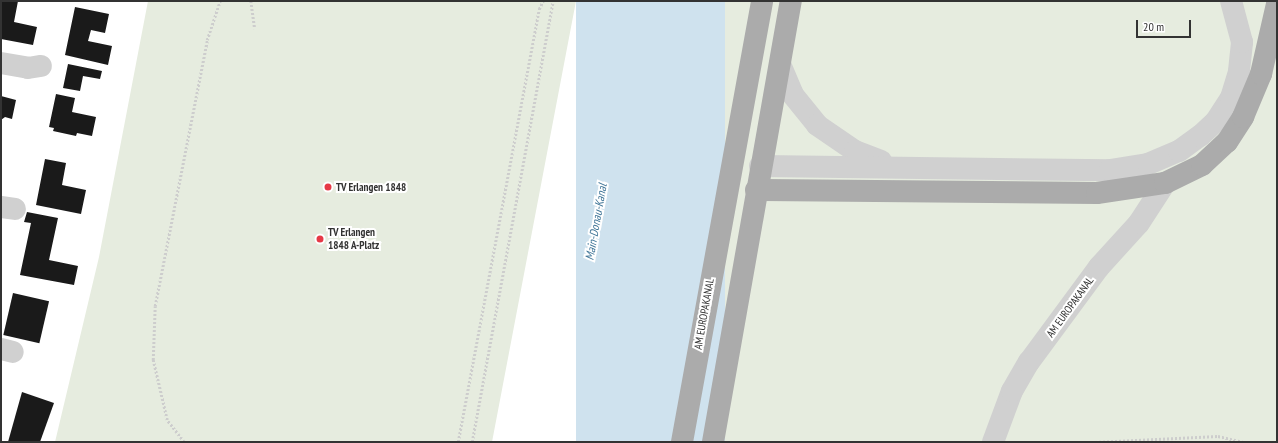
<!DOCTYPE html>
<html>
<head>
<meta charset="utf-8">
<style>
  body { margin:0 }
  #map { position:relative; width:1278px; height:443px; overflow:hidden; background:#fff; font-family:"PT Sans Narrow",sans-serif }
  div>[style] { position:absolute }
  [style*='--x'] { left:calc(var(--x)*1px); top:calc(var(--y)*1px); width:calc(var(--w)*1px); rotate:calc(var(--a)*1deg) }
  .green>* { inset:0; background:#e6ecdf }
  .water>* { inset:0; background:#cfe2ee; transform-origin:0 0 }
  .building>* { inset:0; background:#1a1a1a; transform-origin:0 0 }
  .path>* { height:2.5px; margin-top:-1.25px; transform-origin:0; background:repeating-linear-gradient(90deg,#cdcdcd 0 2px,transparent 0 4px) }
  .minor>* { height:22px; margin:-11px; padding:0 11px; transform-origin:11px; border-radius:11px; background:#d0d0d0 }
  .major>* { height:22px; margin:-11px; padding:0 11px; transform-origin:11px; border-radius:11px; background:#ababab }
  .dots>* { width:11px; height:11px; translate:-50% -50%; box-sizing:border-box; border:2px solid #fff; border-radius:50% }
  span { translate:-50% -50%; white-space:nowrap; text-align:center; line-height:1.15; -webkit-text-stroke:4px #fff; paint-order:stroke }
  .poi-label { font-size:11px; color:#333; font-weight:700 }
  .left { translate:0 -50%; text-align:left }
  .street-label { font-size:11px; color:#333 }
  .water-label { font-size:12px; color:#3f7597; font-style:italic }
  .frame { position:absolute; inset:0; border:2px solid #333; pointer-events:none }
  .scale { position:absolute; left:1136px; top:20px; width:55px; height:18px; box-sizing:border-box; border:2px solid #333; border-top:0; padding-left:5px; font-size:12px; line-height:14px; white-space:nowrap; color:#333; -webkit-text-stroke:3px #fff; paint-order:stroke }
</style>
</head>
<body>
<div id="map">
  <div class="green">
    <div style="clip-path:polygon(148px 1px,576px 1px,492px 442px,55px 442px,99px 257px)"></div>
    <div style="clip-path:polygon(725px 1px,1277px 1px,1277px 442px,1005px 442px,984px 439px,983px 442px,642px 442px)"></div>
  </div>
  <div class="water">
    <div style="left:576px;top:1px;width:149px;height:449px"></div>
  </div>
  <div class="building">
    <div style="clip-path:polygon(1px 1px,18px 1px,14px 22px,37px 27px,33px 45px,1px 39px)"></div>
    <div style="clip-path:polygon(75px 7px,109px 14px,105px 33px,91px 30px,88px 41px,112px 46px,108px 65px,65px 55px)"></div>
    <div style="clip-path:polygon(68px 64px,102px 71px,100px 79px,83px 76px,80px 91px,63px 88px)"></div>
    <div style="clip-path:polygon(56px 94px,75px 98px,72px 112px,96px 117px,92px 136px,77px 133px,76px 136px,53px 131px,54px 128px,49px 127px)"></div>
    <div style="clip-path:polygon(1px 96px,16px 100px,12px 119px,5px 117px,1px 120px)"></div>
    <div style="clip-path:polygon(45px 159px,66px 163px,62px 185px,86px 190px,81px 214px,36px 205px)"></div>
    <div style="clip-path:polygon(27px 212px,58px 218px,49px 260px,78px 266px,74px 285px,20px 275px,31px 223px,24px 222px)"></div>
    <div style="left:13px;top:293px;width:37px;height:43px;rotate:13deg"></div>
    <div style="clip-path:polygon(22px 392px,54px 403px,40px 442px,8px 442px)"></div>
  </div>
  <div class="path">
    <div style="--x:251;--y:1;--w:28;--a:82"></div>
    <div style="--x:184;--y:442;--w:28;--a:-128"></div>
    <div style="--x:167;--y:420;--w:62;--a:-103.1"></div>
    <div style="--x:153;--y:360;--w:54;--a:-87.9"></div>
    <div style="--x:155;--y:306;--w:271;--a:-78.9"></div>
    <div style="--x:207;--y:40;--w:41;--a:-71.6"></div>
    <div style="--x:458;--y:442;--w:441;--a:-79.4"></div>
    <div style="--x:539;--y:9;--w:9;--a:-63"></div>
    <div style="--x:472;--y:442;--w:448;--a:-79.6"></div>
    <div style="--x:1095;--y:442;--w:123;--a:-2.8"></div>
    <div style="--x:1218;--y:436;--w:26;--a:13"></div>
  </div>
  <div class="minor">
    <div style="--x:1;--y:63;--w:27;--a:10"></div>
    <div style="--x:28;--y:68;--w:13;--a:-9"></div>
    <div style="--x:780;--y:64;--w:34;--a:67"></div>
    <div style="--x:793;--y:95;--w:38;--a:51"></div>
    <div style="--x:817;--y:125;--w:46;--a:34.4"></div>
    <div style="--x:855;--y:151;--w:28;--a:21"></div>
    <div style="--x:760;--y:166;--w:350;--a:0.7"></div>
    <div style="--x:1110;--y:170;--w:38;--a:-9"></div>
    <div style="--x:1148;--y:164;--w:34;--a:-23"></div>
    <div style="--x:1179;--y:151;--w:26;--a:-36"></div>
    <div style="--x:1200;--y:136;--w:22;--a:-43"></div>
    <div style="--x:1216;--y:121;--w:27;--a:-57"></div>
    <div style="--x:1231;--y:98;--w:28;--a:-73"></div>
    <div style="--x:1239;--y:71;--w:29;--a:-84"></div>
    <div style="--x:1242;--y:42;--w:42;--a:-105"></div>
    <div style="--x:1;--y:207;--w:14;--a:8"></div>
    <div style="--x:1;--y:349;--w:12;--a:14"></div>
    <div style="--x:993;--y:442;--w:54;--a:-69.6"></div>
    <div style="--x:1012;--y:391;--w:34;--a:-60"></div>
    <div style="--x:1029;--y:362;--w:118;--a:-53.6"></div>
    <div style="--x:1099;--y:267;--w:59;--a:-47.7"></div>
    <div style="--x:1139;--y:223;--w:48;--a:-57"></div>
  </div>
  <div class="major">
    <div style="--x:756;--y:190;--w:341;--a:0.5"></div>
    <div style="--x:1097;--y:193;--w:69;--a:-8.4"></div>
    <div style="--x:1165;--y:183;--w:41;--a:-25.9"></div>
    <div style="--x:1202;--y:165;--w:34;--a:-43"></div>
    <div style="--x:1227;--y:142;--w:30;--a:-57"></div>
    <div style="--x:1243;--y:117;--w:47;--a:-67.3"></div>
    <div style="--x:1261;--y:74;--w:72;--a:-77.1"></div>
    <div style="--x:682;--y:442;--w:448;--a:-79.7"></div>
    <div style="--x:713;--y:442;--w:448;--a:-80"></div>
  </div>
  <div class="dots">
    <div style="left:328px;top:187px;background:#e63946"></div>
    <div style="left:320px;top:239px;background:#e63946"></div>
  </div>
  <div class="poi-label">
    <span class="left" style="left:336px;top:187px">TV Erlangen 1848</span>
    <span class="left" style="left:328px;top:239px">TV Erlangen<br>1848 A-Platz</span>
  </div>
  <div class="street-label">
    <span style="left:1070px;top:307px;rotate:-54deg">AM EUROPAKANAL</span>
    <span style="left:704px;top:314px;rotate:-80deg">AM EUROPAKANAL</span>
  </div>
  <div class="water-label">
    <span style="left:596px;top:222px;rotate:-80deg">Main-Donau-Kanal</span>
  </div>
  <div class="frame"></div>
  <div class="scale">20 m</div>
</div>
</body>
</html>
